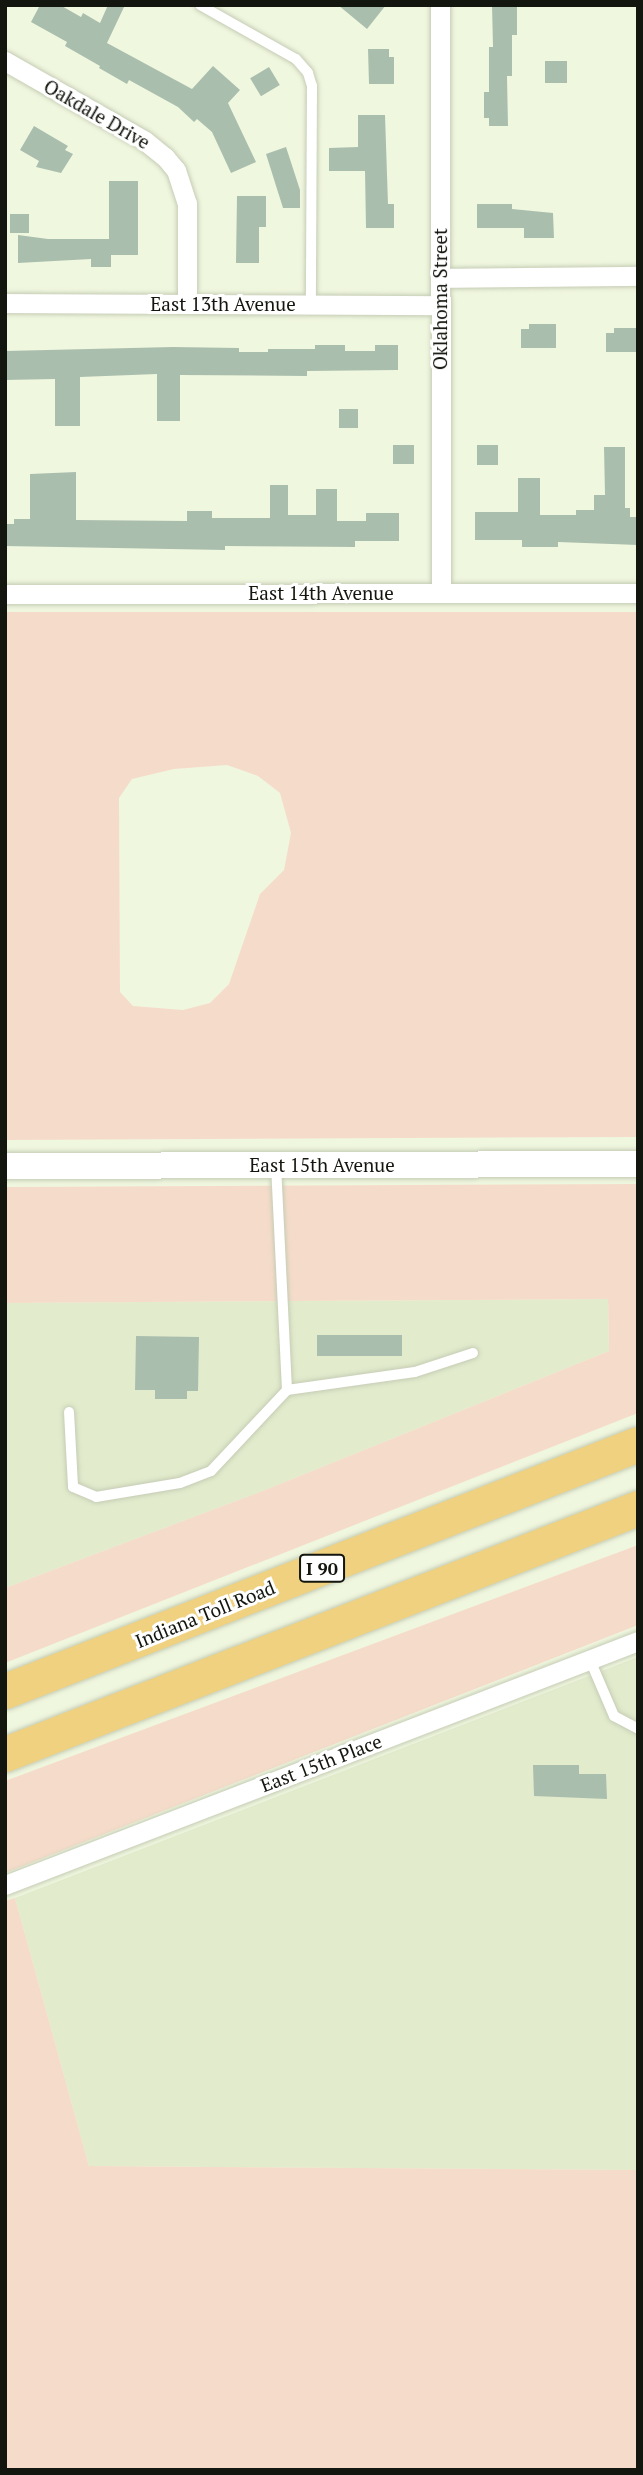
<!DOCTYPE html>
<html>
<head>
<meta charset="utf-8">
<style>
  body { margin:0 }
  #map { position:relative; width:643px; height:2475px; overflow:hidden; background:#f0f7df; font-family:"PT Serif",serif }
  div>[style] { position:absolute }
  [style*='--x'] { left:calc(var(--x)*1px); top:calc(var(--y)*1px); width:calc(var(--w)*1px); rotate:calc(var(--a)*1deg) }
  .built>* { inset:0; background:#e2ebcc }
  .green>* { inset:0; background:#f5dcca }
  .building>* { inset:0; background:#aabeae; transform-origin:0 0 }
  .roads { filter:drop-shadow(0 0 2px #c5ccb5) drop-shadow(0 0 2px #c5ccb5) }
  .lane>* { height:10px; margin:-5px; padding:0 5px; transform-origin:5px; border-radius:5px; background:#fff }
  .street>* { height:19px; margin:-9.5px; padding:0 9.5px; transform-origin:9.5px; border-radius:9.5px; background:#fff }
  .secondary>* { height:26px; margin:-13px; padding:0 13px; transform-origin:13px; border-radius:13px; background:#fff }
  .highway>* { height:35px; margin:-17.5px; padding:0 17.5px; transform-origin:17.5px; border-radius:17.5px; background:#efd180 }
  span { translate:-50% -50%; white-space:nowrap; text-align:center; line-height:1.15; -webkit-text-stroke:6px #fff; paint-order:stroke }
  .shield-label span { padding:2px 5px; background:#fff; border:2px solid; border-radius:5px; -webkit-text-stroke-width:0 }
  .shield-label { font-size:18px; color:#13160e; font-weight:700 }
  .street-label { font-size:19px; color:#13160e }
  .frame { position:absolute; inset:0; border:7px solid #13160e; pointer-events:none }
</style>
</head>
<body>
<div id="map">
  <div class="built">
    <div style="clip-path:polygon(608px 1299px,609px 1351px,265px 1490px,5px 1588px,5px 1303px)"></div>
    <div style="clip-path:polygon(638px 1657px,638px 2170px,89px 2166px,15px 1898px)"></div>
  </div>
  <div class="green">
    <div style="clip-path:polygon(evenodd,5px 612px,638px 612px,638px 1137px,5px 1140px,5px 612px,227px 765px,258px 776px,280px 793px,291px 833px,284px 870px,260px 894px,229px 984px,210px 1003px,183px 1010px,133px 1006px,120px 992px,119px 798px,132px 779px,174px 769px,227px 765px)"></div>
    <div style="clip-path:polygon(638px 1184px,638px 1413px,5px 1663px,5px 1588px,265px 1490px,609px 1351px,608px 1299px,5px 1303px,5px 1187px)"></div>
    <div style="clip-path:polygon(638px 1545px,638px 1625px,5px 1873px,5px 1781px)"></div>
    <div style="clip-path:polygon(15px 1898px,89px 2166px,638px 2170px,638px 2470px,5px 2470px,5px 1901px)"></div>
  </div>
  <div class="building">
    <div style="clip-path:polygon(40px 5px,60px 5px,81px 17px,83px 13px,100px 23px,108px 5px,125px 5px,107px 43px,192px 89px,213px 66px,240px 90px,228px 103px,256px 162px,231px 173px,212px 132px,197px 119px,194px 122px,178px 107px,129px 80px,127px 84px,99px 68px,100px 66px,65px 46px,67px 42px,31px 22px)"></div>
    <div style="clip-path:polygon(338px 5px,386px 5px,367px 29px)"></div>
    <div style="clip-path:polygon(492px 5px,517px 5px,517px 35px,512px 35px,512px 76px,507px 76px,508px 126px,489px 126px,489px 118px,484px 118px,484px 92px,489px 92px,489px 47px,493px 47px)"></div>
    <div style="clip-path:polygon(368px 49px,389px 49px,389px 57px,394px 57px,394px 84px,369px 84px)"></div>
    <div style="left:545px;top:61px;width:22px;height:22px"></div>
    <div style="left:269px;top:67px;width:21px;height:22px;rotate:59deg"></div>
    <div style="clip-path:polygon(358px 115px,385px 115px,388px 204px,394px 204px,394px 228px,366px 228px,365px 171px,329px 171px,329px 148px,358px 147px)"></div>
    <div style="clip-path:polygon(34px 126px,68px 146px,65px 150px,73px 154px,61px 173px,36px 167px,39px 161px,20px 150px)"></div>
    <div style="clip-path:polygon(286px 147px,300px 190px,300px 208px,283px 208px,266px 154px)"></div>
    <div style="clip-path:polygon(109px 181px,138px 181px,138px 255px,111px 255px,111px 267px,91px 267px,91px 259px,18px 263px,18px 235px,48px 239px,109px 239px)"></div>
    <div style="clip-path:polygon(237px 196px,266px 196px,266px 227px,259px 227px,259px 263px,236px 263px)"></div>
    <div style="clip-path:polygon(477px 204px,512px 204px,512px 209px,553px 213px,554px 238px,524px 238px,524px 228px,477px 228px)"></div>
    <div style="left:10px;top:214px;width:19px;height:19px"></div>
    <div style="clip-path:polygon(529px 324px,556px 324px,556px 348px,521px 348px,521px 329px,529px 329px)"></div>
    <div style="clip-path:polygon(614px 328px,638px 328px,638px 352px,606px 352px,606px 333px,614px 333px)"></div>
    <div style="clip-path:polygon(315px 345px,345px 345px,345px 351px,375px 351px,375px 345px,398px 345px,398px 370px,307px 371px,307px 376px,180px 375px,180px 421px,157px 421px,157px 374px,80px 377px,80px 426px,55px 426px,55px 379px,5px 380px,5px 351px,173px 347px,239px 348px,239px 352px,268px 352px,268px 349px,315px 349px)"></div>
    <div style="left:339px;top:409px;width:19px;height:19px"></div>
    <div style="left:393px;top:445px;width:21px;height:19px"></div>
    <div style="left:477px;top:445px;width:21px;height:20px"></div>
    <div style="clip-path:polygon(604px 447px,625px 447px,625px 508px,630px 508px,630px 517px,638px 517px,638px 545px,558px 542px,558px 547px,522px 547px,522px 540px,475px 540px,475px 512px,518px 512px,518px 478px,540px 478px,540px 515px,576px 515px,576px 510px,594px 510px,594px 495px,605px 495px)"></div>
    <div style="clip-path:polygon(76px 472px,76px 520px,187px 521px,187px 511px,212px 511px,212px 518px,270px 518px,270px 485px,288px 485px,288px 515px,316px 515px,316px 489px,337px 489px,337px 521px,366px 521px,366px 513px,399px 513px,399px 541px,355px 541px,355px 547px,225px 546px,225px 550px,5px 546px,5px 524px,14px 524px,14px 519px,30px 519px,30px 474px)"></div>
    <div style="left:317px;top:1335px;width:85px;height:21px"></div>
    <div style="clip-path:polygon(136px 1336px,199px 1337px,198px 1391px,187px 1391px,187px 1399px,155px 1399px,155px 1390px,135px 1390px)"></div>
    <div style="clip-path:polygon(533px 1765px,579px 1765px,579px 1774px,606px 1774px,607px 1799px,534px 1796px)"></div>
  </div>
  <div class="roads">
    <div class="lane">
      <div style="--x:200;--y:5;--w:110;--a:29.4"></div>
      <div style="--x:296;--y:59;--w:18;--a:49"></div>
      <div style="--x:308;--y:73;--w:14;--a:73"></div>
      <div style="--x:312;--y:86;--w:218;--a:90.3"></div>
      <div style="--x:287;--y:1390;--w:129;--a:-8"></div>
      <div style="--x:415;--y:1372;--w:61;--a:-18.1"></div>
      <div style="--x:69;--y:1412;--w:75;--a:86.9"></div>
      <div style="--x:73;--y:1487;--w:25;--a:23"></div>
      <div style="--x:96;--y:1497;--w:85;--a:-9.5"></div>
      <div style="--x:180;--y:1483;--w:33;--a:-21"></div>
      <div style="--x:211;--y:1471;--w:111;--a:-46.8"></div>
      <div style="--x:287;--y:1390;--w:224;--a:-92.8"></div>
      <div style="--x:590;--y:1660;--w:61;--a:66.8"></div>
      <div style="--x:614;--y:1716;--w:27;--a:28"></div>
    </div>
    <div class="street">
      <div style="--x:440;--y:5;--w:587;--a:89.9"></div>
      <div style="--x:5;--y:61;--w:161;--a:29.7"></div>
      <div style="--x:145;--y:141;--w:26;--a:39"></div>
      <div style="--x:165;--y:157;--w:17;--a:50"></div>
      <div style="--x:176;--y:170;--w:35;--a:72"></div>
      <div style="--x:187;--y:203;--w:101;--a:90"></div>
      <div style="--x:440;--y:278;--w:198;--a:-0.6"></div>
      <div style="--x:5;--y:303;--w:435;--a:0.3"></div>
      <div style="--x:5;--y:594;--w:633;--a:-0.09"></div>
      <div style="--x:5;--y:1885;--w:678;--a:-21.08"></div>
    </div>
    <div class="secondary">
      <div style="--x:5;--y:1166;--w:633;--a:-0.18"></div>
    </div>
    <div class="highway">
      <div style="--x:5;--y:1691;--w:679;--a:-21.32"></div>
      <div style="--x:5;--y:1754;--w:679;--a:-21.24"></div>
    </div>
  </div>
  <div class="shield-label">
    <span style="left:322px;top:1568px">I 90</span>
  </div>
  <div class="street-label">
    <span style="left:97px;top:114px;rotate:30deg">Oakdale Drive</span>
    <span style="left:440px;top:299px;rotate:-90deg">Oklahoma Street</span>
    <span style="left:223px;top:304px">East 13th Avenue</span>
    <span style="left:321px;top:593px">East 14th Avenue</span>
    <span style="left:322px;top:1165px">East 15th Avenue</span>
    <span style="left:205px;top:1614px;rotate:-22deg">Indiana Toll Road</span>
    <span style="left:321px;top:1763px;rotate:-21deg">East 15th Place</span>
  </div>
  <div class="frame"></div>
</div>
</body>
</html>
